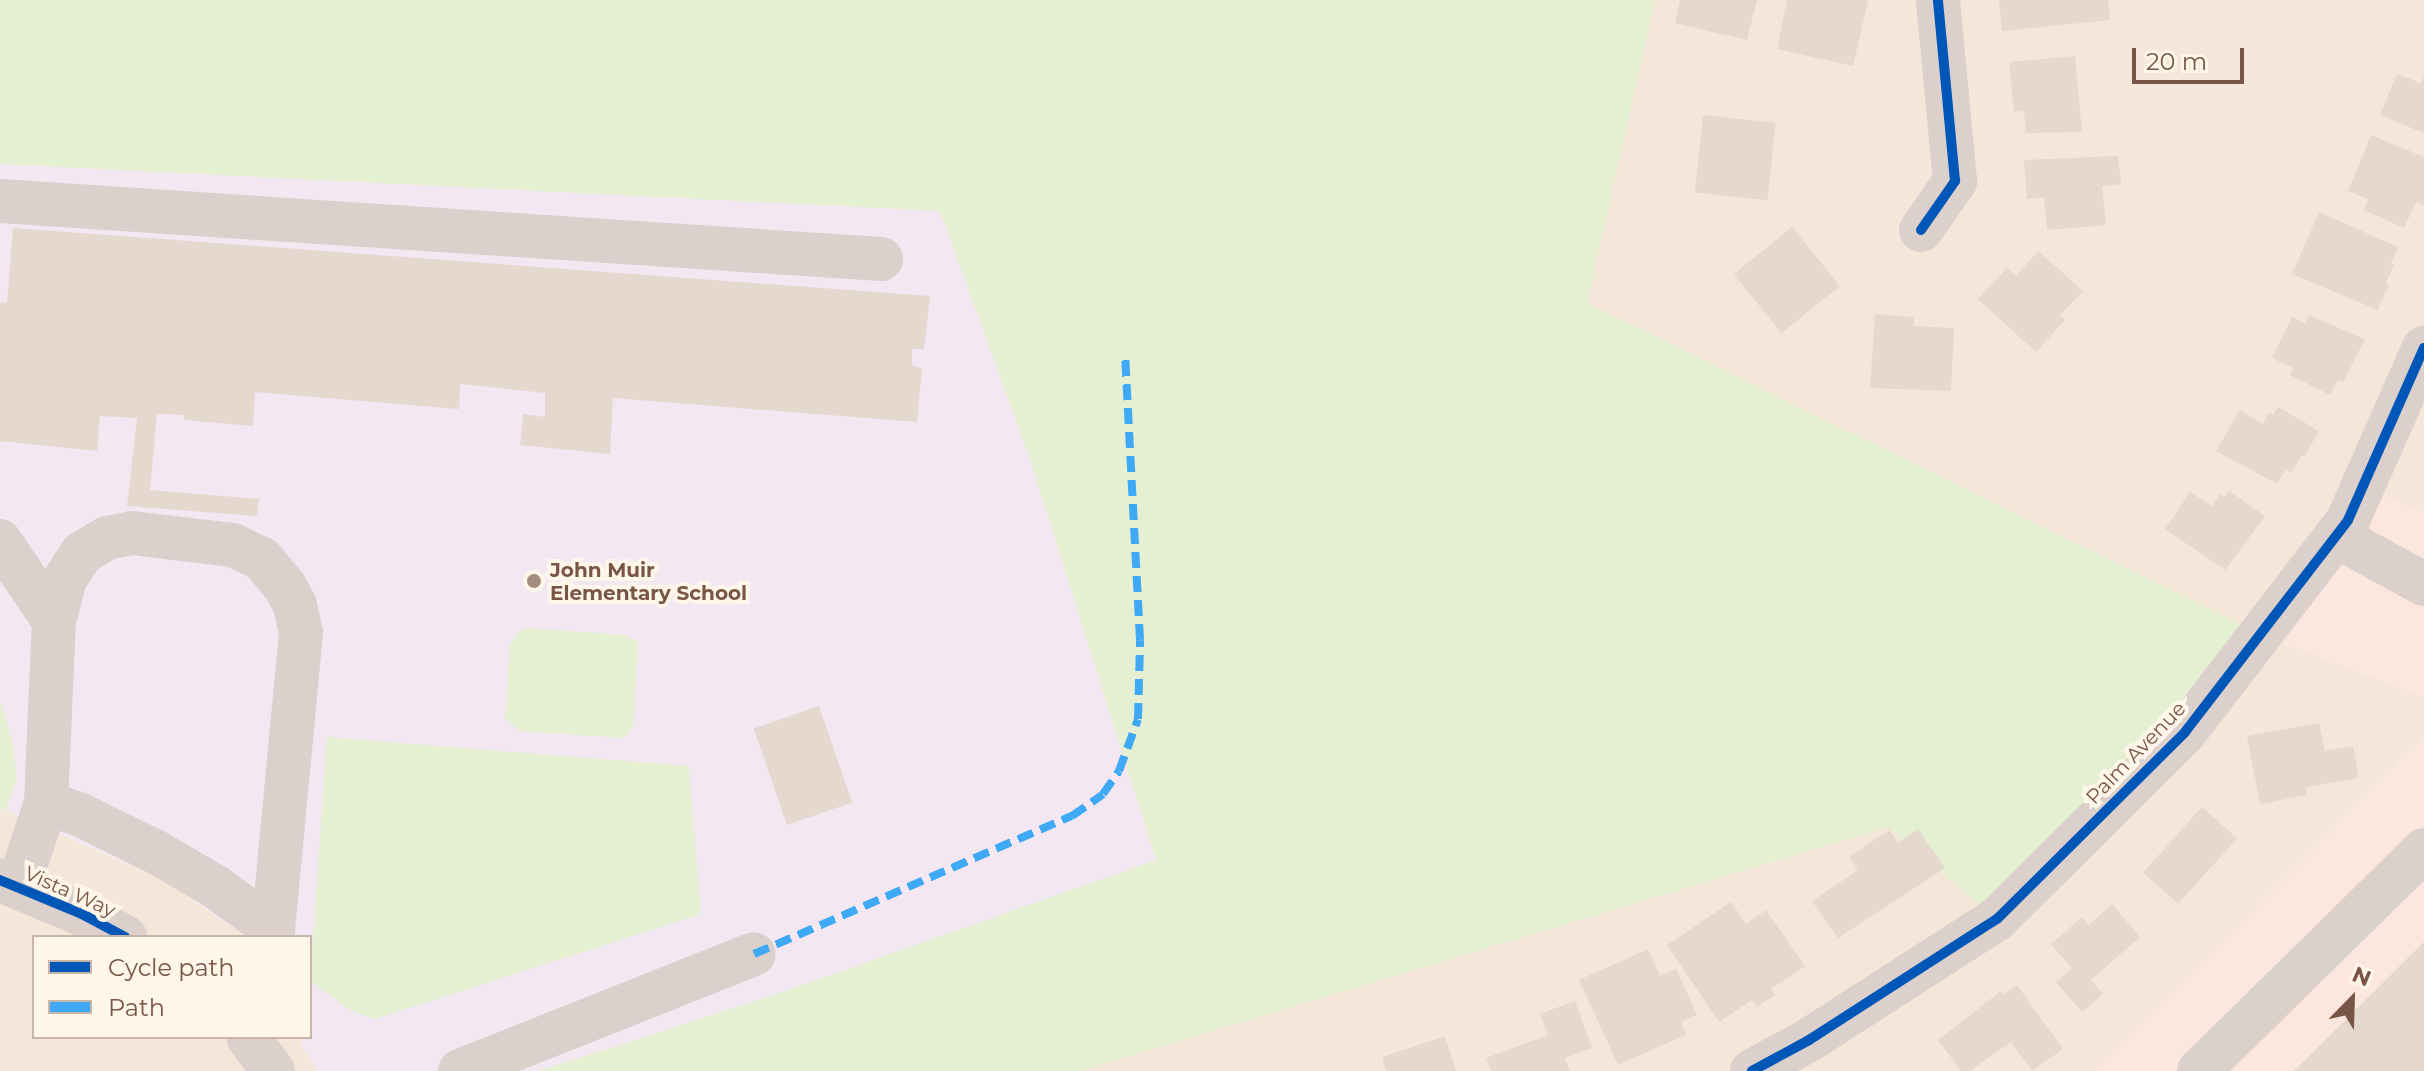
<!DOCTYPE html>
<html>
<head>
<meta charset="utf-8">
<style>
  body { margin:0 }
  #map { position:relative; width:2424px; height:1071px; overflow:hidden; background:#f8f1e8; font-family:Montserrat,sans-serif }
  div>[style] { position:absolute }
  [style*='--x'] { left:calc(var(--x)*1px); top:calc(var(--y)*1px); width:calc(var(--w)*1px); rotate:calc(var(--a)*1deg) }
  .residential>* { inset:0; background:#f4e6d8 }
  .commercial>* { inset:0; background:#fce7de }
  .education>* { inset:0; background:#f3e7f2 }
  .green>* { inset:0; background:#e5efd1 }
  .building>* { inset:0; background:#e5d8cf; transform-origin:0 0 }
  .minor>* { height:44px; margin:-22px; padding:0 22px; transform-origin:22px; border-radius:22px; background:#dbd0cc }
  .quiet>* { height:8px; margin-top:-4px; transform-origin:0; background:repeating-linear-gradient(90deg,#3fa9f5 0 16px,transparent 0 24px) }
  .cycleway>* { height:10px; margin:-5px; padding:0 5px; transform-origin:5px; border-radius:5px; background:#0057b8 }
  .dots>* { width:22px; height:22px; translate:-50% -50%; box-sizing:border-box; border:4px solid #fff6ea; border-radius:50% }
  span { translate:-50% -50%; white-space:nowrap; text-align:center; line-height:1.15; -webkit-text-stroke:8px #fff6ea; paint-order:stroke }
  .poi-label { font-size:20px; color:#795546; font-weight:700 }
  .left { translate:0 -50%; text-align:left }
  .street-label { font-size:20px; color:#795546 }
  .legend { position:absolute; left:32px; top:935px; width:280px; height:104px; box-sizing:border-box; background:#fff6ea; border:2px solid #c9b6a8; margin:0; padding:10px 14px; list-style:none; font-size:24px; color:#795546 }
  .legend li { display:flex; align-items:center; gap:16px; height:40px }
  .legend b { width:40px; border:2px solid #c9b6a8 }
  .north { position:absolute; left:2312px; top:959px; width:80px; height:80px; -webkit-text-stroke:6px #fff6ea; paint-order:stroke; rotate:23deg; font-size:22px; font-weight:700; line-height:32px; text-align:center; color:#795546 }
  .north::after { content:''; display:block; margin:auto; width:28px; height:36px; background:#795546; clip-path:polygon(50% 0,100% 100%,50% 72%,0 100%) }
  .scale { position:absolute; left:2132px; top:48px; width:112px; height:36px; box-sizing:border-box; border:4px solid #795546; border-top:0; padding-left:10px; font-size:24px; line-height:28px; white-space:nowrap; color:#795546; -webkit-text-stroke:6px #fff6ea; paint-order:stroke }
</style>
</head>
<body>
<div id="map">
  <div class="residential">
    <div style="clip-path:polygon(1655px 0,2424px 0,2424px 513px,2363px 487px,2261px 634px,2424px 697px,2424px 738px,2095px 1071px,1080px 1071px,1889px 827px,2260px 634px,1587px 303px)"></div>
    <div style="clip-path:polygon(0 808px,166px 881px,246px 937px,34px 937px,34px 1037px,302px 1037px,301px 1043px,317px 1071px,0 1071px)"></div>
  </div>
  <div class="commercial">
    <div style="clip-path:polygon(2363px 486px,2424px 513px,2424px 697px,2261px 634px)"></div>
    <div style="clip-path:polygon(2424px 738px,2424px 1071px,2095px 1071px)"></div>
  </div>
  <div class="education">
    <div style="clip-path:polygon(0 164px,940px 211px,1031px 462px,1156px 861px,774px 995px,539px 1071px,317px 1071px,301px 1043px,302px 1037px,310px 1037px,310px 937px,246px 937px,166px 881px,6px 810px,17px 779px,13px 745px,0 699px)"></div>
  </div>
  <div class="green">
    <div style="clip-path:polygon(0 0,1655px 0,1587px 303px,2261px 634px,1997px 919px,1888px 827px,1080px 1071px,539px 1071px,774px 995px,1156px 860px,1031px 462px,940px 211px,0 164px)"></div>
    <div style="clip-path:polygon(527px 628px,625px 635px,638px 642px,633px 728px,624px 738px,519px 731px,505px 719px,510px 644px,519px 631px)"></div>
    <div style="clip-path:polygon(0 699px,13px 745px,17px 779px,6px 810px,0 808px)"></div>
    <div style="clip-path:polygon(327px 737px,689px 766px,701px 914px,375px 1019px,350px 1010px,310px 981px)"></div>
  </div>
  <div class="building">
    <div style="clip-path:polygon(1680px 0,1757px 0,1747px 40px,1675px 23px)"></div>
    <div style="clip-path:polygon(1787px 0,1868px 0,1853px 66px,1777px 49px)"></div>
    <div style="clip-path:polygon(1999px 0,2108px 0,2110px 20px,2002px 31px)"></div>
    <div style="clip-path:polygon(2075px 56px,2082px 132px,2026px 133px,2024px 111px,2014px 112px,2009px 62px)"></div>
    <div style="clip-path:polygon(2397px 74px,2421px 83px,2424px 76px,2424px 133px,2380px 115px)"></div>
    <div style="left:1703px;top:115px;width:73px;height:78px;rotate:6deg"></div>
    <div style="clip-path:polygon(2371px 135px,2424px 157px,2424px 205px,2416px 202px,2404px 228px,2364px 210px,2368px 199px,2348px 191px)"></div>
    <div style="clip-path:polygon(2118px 156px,2121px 184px,2102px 186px,2106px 225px,2047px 230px,2044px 197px,2027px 199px,2024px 160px)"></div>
    <div style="clip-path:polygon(2319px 212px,2398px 247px,2391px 263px,2394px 265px,2386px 283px,2389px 285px,2378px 310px,2292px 274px)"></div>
    <div style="left:1792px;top:227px;width:76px;height:75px;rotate:51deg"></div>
    <div style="clip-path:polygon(13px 228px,930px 296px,924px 349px,912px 349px,912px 366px,922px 368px,917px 422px,613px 398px,610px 454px,520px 445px,523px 414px,545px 417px,545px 393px,460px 384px,459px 409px,255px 392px,253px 426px,184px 420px,184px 415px,157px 414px,150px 490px,259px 499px,257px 516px,127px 506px,137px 418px,100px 416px,97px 451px,0 441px,0 302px,7px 303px)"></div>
    <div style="clip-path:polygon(2038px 251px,2083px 291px,2060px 315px,2065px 320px,2036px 352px,1978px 299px,2007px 268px,2016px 276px)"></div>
    <div style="clip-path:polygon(1875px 314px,1914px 317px,1914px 326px,1954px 328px,1951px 391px,1870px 388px)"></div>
    <div style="clip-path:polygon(2309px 315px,2365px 339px,2343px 382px,2338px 380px,2330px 395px,2290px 375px,2293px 368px,2272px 358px,2292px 317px,2305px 323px)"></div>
    <div style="clip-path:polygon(2278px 407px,2319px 431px,2304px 457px,2302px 455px,2291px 473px,2286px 470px,2277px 484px,2216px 451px,2240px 410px,2263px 424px,2269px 412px,2273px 415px)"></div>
    <div style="clip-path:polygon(2229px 491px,2265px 516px,2225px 570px,2165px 529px,2190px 492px,2212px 506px,2220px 494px,2225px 497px)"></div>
    <div style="left:819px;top:706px;width:102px;height:69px;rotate:71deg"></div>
    <div style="clip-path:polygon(2319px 723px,2325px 751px,2353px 746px,2359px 778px,2306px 787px,2307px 795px,2260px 804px,2247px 736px)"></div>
    <div style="left:2202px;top:807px;width:47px;height:88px;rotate:42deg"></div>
    <div style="clip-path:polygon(1918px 829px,1945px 868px,1838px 938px,1812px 901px,1858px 870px,1849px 857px,1889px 830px,1898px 843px)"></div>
    <div style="clip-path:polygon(1731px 902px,1746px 924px,1766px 910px,1805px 966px,1771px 989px,1775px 995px,1757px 1007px,1752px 1000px,1719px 1022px,1667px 945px)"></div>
    <div style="clip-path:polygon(2112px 904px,2140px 937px,2091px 980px,2103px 994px,2082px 1012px,2056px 982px,2072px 968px,2051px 944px,2082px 917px,2089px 925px)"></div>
    <div style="clip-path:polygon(2424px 942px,2424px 1071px,2294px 1071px)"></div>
    <div style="clip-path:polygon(1648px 949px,1660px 976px,1676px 969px,1697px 1015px,1681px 1022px,1686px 1035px,1618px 1065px,1579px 980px)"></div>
    <div style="clip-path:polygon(2017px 985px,2063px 1049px,2032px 1071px,2011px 1042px,1970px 1071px,1961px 1071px,1938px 1040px,2001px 991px,2004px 994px)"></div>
    <div style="clip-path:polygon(1575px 1001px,1592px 1048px,1565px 1058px,1570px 1071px,1491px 1071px,1486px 1058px,1548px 1035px,1540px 1014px)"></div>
    <div style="clip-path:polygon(1445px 1036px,1456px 1071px,1386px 1071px,1382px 1057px)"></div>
  </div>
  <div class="minor">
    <div style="--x:0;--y:201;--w:883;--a:3.77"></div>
    <div style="--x:1921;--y:230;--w:60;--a:-55.2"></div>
    <div style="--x:1955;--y:181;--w:182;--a:-95.4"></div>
    <div style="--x:2336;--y:536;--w:100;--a:28.6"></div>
    <div style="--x:0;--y:541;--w:97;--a:56"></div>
    <div style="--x:46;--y:803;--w:37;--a:19"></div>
    <div style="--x:81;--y:815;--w:84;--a:26.3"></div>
    <div style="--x:156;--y:852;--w:69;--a:30.3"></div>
    <div style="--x:216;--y:887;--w:71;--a:36.4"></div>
    <div style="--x:0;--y:880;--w:89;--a:22.5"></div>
    <div style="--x:82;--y:914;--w:49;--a:28.1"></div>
    <div style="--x:18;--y:887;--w:89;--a:-71.6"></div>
    <div style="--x:46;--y:803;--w:182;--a:-87.5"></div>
    <div style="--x:54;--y:621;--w:43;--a:-75.3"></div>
    <div style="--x:65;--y:579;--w:31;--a:-57"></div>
    <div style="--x:82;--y:553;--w:29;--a:-31"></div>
    <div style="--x:107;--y:538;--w:25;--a:-11"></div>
    <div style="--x:132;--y:533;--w:102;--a:6.8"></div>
    <div style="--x:233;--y:545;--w:32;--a:26"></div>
    <div style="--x:262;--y:559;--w:34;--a:50"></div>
    <div style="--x:284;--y:585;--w:23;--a:61"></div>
    <div style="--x:295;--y:605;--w:29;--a:78"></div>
    <div style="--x:301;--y:633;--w:305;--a:95.4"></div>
    <div style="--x:248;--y:1037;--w:42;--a:53.7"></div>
    <div style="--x:460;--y:1071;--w:316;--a:-21.7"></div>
    <div style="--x:1752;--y:1071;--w:65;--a:-28.5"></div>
    <div style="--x:1809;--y:1040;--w:224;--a:-32.8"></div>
    <div style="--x:1997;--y:919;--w:265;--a:-44.8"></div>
    <div style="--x:2185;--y:732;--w:267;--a:-52.4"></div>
    <div style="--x:2348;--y:520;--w:188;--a:-66.2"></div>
    <div style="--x:2199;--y:1071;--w:315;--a:-44.5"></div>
  </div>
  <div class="quiet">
    <div style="--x:754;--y:954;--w:347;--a:-23.5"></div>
    <div style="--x:1072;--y:816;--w:38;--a:-35"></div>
    <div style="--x:1103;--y:794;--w:28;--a:-55"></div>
    <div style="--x:1119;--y:771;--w:55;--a:-69.9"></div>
    <div style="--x:1138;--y:719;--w:79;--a:-88.5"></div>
    <div style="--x:1140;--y:640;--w:284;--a:-93"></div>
  </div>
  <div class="cycleway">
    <div style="--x:1921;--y:230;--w:60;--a:-55.2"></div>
    <div style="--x:1955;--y:181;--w:182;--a:-95.4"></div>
    <div style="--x:0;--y:880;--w:89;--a:22.5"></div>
    <div style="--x:82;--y:914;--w:49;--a:28.1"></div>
    <div style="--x:1752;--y:1071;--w:65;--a:-28.5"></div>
    <div style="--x:1809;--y:1040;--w:224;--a:-32.8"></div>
    <div style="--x:1997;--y:919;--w:265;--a:-44.8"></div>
    <div style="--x:2185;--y:732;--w:267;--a:-52.4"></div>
    <div style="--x:2348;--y:520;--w:188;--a:-66.2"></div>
  </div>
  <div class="dots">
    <div style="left:534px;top:581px;background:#a58c7f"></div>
  </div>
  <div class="poi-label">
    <span class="left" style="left:550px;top:582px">John Muir<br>Elementary School</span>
  </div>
  <div class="street-label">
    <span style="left:2136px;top:753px;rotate:-46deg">Palm Avenue</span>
    <span style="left:70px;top:892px;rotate:24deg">Vista Way</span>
  </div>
  <ul class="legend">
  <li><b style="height:10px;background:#0057b8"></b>Cycle path</li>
  <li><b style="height:10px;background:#3fa9f5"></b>Path</li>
  </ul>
  <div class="north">N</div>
  <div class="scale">20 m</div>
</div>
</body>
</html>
